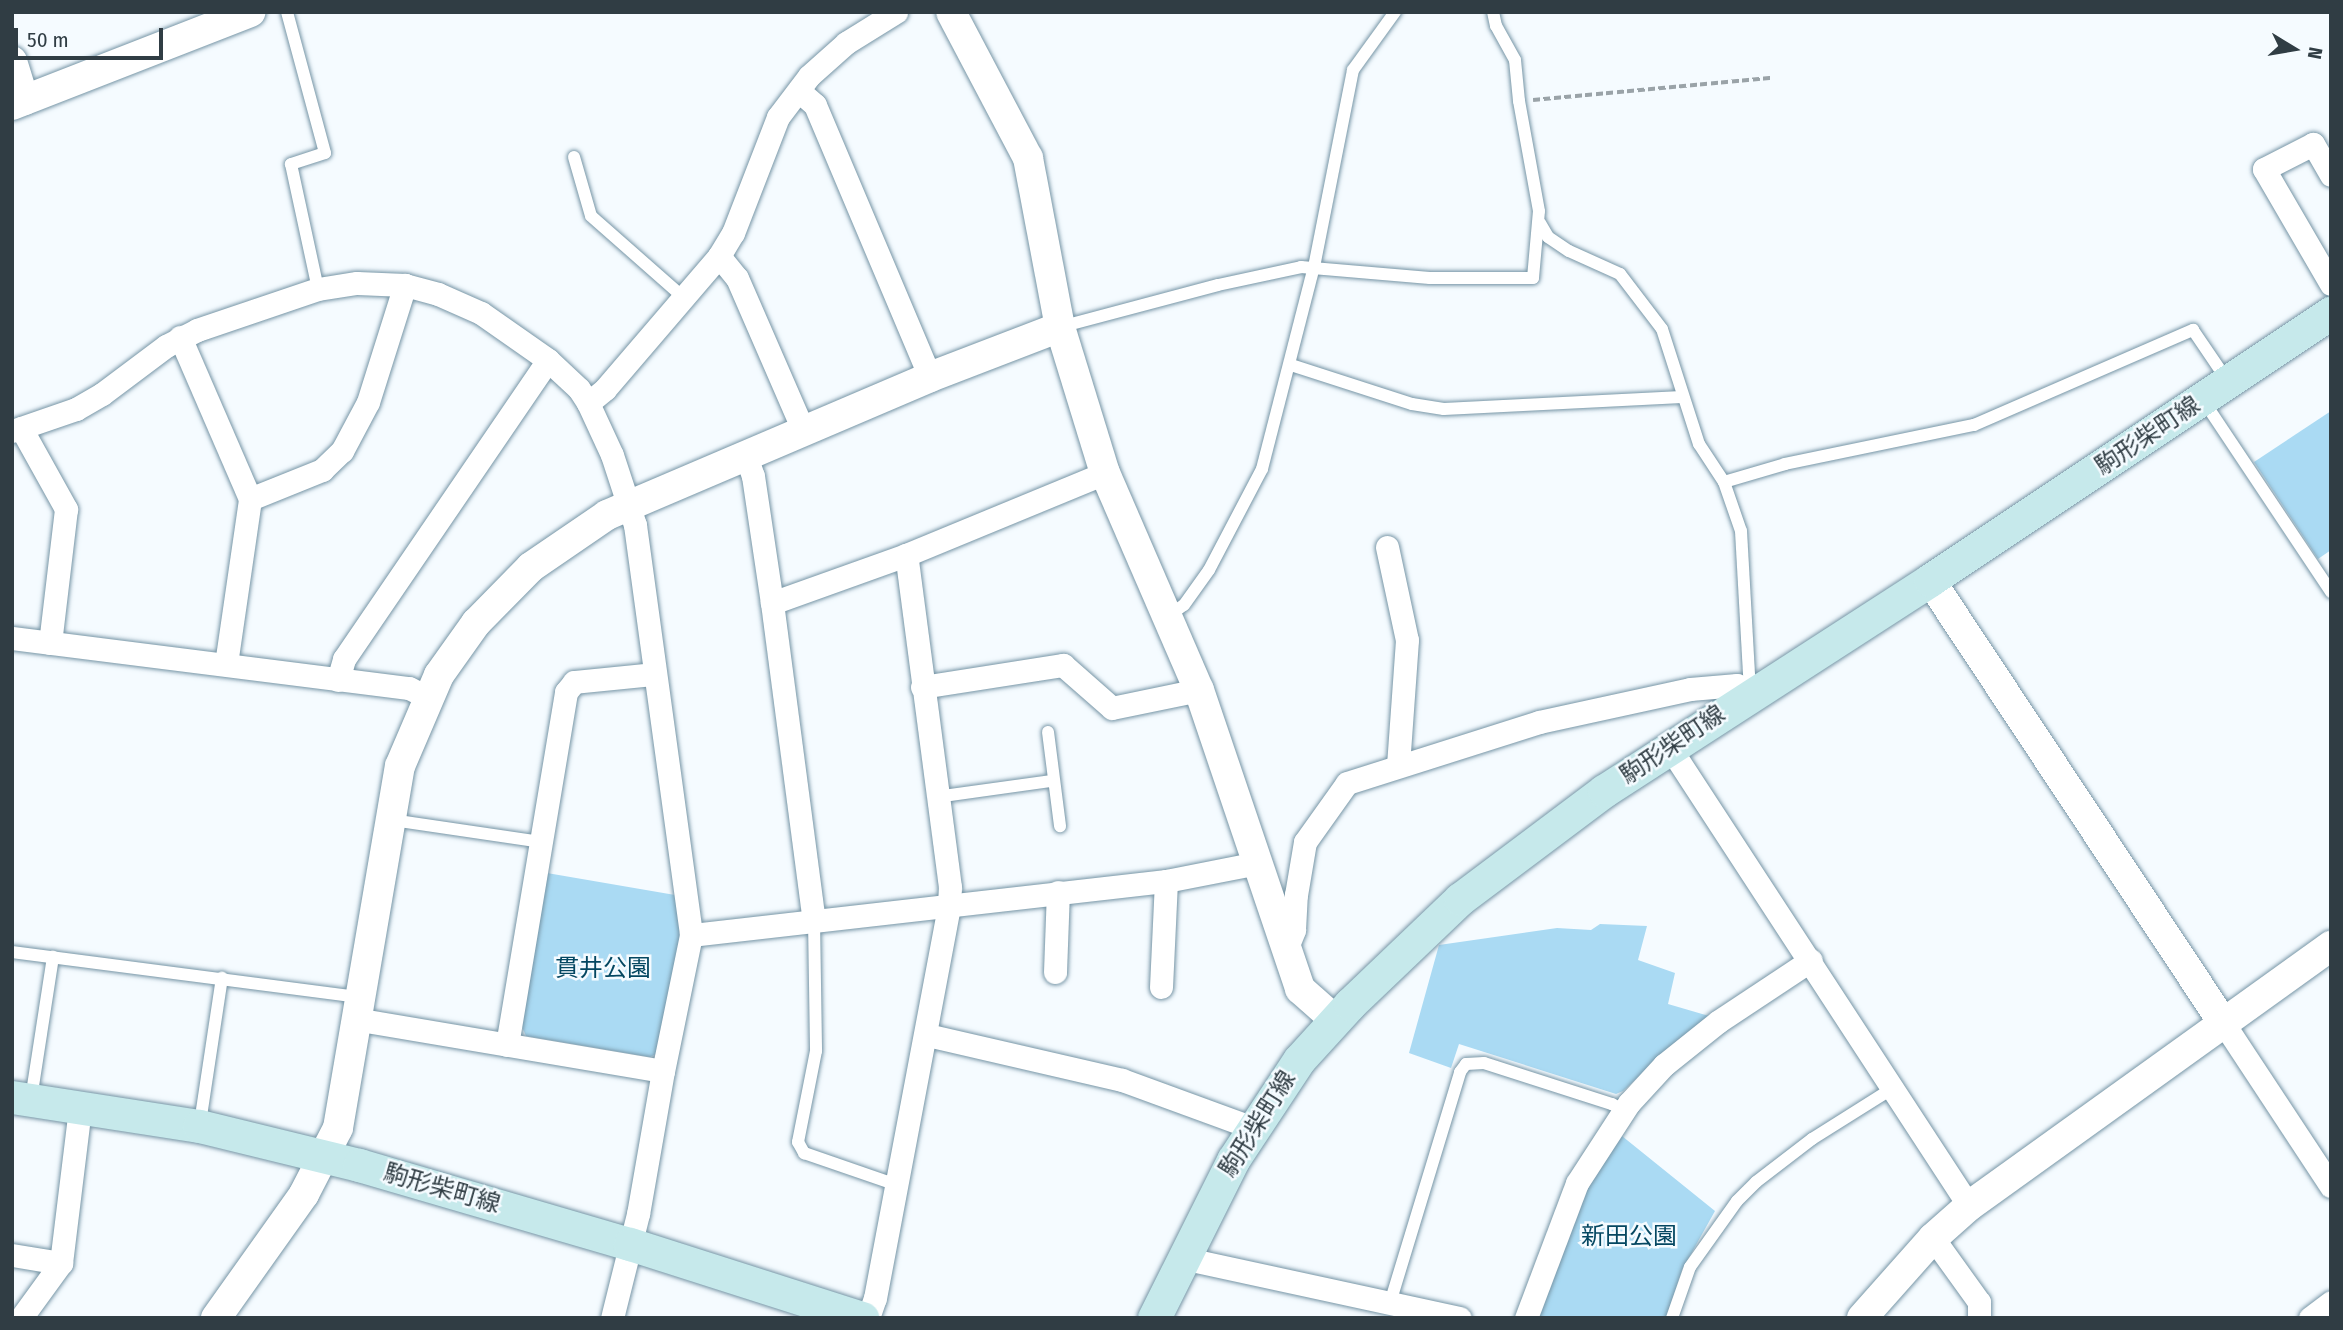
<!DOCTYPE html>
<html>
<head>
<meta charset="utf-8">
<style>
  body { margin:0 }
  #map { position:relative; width:2343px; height:1330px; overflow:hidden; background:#f5fbff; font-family:"Fira Sans Condensed","Noto Sans JP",sans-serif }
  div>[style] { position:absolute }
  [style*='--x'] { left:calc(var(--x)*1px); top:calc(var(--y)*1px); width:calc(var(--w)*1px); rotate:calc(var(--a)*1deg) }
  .green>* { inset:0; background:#aadaf3 }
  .path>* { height:3.5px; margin-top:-1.75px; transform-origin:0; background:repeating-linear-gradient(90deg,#9aa3a8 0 7px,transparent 0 10.5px) }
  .roads { filter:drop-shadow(0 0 2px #7695a6) drop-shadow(0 0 2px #7695a6) }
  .service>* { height:12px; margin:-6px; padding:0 6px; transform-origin:6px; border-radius:6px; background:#fff }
  .minor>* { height:23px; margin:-11.5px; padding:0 11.5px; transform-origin:11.5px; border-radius:11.5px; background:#fff }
  .tertiary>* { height:30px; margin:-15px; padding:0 15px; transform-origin:15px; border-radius:15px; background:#fff }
  .secondary>* { height:33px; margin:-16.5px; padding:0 16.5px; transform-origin:16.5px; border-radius:16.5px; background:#c6e9eb }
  span { translate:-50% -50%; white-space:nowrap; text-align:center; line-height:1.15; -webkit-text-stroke:5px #f5fbff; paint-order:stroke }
  .street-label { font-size:24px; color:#303d44 }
  .park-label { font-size:24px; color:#044761 }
  .frame { position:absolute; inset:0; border:14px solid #303d44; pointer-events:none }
  .north { position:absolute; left:2259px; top:14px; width:70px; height:70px; -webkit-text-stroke:5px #f5fbff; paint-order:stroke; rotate:101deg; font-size:19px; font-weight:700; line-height:28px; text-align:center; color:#303d44 }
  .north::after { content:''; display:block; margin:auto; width:24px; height:32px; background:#303d44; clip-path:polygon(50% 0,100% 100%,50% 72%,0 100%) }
  .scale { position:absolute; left:14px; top:28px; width:149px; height:32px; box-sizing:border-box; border:4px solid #303d44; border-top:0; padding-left:9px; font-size:21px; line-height:24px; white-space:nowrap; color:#303d44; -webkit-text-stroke:5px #f5fbff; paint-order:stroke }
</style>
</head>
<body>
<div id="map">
  <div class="green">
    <div style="clip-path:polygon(2331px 411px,2331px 550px,2318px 559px,2254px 462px)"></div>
    <div style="clip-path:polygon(547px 873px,675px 895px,682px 937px,660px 1052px,650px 1057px,526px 1036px,522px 1027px)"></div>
    <div style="clip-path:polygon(1600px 924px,1647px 926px,1638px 960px,1675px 973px,1668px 1004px,1709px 1016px,1668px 1049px,1623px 1091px,1616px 1094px,1459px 1044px,1451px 1068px,1409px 1053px,1439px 945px,1557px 928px,1591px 930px)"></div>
    <div style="clip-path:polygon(1617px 1132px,1715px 1211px,1682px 1270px,1666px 1318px,1539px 1318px,1571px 1213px)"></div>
  </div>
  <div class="path">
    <div style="--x:1533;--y:100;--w:240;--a:-5.3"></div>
  </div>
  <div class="roads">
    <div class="service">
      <div style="--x:287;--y:12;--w:146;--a:74.9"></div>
      <div style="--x:325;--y:153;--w:36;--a:162"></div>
      <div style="--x:291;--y:164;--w:128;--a:77.8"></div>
      <div style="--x:574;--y:157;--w:61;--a:73.9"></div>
      <div style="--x:591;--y:216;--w:123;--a:41.4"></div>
      <div style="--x:1540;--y:223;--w:16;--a:60"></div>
      <div style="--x:1548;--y:237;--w:25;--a:34"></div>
      <div style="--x:1569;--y:251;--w:56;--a:24.3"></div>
      <div style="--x:1620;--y:274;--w:69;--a:52.6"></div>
      <div style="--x:1662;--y:329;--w:121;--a:72.2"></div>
      <div style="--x:1699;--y:444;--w:45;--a:56.7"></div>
      <div style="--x:1724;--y:482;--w:52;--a:70.9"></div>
      <div style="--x:1741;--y:531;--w:161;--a:86.8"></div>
      <div style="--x:1060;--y:327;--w:163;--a:-14.9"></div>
      <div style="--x:1218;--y:285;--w:85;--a:-12.2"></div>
      <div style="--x:1301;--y:267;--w:129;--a:4.9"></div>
      <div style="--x:1430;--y:278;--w:103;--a:0"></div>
      <div style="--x:1533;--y:278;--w:67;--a:-84.9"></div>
      <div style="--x:1539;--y:211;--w:112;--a:-100.3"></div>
      <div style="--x:1519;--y:101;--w:41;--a:-95.6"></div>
      <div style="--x:1515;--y:60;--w:39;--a:-119"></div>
      <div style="--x:1496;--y:26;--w:14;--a:-102"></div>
      <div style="--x:1291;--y:365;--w:127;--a:17.9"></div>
      <div style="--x:1412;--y:404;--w:32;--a:9"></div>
      <div style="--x:1444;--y:409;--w:238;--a:-2.9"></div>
      <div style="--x:2203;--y:400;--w:231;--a:56.3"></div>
      <div style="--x:1724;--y:482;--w:64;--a:-16.4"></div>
      <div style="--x:1785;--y:464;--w:193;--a:-11.7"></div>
      <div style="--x:1974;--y:425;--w:239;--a:-23.5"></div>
      <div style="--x:2193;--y:330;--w:60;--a:55.8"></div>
      <div style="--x:1168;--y:616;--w:19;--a:-35"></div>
      <div style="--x:1184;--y:605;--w:43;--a:-54.5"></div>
      <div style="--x:1209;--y:570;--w:114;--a:-62.3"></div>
      <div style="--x:1262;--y:469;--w:209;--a:-75.6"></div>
      <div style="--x:1314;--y:267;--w:201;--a:-78.8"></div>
      <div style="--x:1353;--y:70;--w:72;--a:-54.1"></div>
      <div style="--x:1048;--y:732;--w:95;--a:82.7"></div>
      <div style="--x:936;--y:797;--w:117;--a:-7.9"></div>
      <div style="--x:392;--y:820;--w:151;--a:8.4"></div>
      <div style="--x:814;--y:920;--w:131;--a:89.1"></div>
      <div style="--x:816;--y:1051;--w:93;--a:101.2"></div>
      <div style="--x:798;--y:1142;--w:13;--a:61"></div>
      <div style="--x:804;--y:1153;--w:98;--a:19"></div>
      <div style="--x:12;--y:952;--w:350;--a:7.4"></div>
      <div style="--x:31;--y:1099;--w:144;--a:-81.2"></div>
      <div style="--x:200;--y:1123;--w:147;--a:-81.4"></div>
      <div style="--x:1390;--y:1303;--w:241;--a:-73.1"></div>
      <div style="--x:1460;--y:1072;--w:10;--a:-53"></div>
      <div style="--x:1466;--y:1064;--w:18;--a:-3"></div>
      <div style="--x:1484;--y:1063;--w:134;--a:17.8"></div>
      <div style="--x:1612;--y:1104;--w:14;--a:30"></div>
      <div style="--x:1672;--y:1318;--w:54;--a:-70.6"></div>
      <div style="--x:1690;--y:1267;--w:81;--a:-54.5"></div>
      <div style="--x:1737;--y:1201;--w:27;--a:-45"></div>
      <div style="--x:1756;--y:1182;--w:71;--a:-37.5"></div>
      <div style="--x:1812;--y:1139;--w:96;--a:-32.2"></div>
    </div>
    <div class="minor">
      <div style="--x:799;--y:91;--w:21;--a:41"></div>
      <div style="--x:815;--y:105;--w:295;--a:67.1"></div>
      <div style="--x:2331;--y:175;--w:36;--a:-120"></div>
      <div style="--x:2313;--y:144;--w:55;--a:153"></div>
      <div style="--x:2264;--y:169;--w:133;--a:59.8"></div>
      <div style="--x:719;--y:256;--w:28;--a:51"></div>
      <div style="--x:737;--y:278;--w:168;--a:66.5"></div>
      <div style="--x:180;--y:337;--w:176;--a:66.6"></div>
      <div style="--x:588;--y:403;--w:22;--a:-39"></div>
      <div style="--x:605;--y:389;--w:175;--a:-49.4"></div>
      <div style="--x:719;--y:256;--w:27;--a:-59"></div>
      <div style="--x:733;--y:233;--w:124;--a:-68.8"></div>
      <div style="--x:778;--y:117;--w:51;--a:-52.9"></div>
      <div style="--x:809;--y:76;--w:50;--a:-41.7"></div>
      <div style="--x:846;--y:43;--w:59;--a:-31.8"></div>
      <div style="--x:21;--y:428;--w:93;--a:60.9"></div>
      <div style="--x:66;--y:509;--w:135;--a:96.8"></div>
      <div style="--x:12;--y:431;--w:68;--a:-19"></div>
      <div style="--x:76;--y:409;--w:30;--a:-30"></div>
      <div style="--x:102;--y:394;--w:80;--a:-36.9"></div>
      <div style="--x:166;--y:346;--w:35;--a:-27"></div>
      <div style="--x:197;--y:330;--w:128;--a:-18.7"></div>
      <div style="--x:318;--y:289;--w:39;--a:-9"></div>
      <div style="--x:357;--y:283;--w:48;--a:2.4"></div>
      <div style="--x:405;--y:285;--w:34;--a:15"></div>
      <div style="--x:438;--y:294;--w:47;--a:23.8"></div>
      <div style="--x:481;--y:313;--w:82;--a:35"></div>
      <div style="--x:548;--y:360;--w:42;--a:43.1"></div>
      <div style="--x:579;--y:389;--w:17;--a:57"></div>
      <div style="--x:588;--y:403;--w:57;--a:65.2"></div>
      <div style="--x:612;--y:455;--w:74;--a:71.8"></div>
      <div style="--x:635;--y:525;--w:414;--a:82.2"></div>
      <div style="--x:691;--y:935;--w:139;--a:101.6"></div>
      <div style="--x:663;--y:1071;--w:145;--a:99.9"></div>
      <div style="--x:638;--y:1214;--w:107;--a:104"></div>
      <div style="--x:746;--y:456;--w:21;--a:71"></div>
      <div style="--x:753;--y:476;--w:128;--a:81.5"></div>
      <div style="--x:772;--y:603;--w:320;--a:82.5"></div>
      <div style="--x:1387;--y:547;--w:95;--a:77.9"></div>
      <div style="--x:1407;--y:640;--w:126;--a:94.1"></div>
      <div style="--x:772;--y:603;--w:142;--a:-19.7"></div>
      <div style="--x:906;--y:555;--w:215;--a:-22.4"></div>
      <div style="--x:12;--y:638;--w:400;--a:7.2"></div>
      <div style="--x:409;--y:688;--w:22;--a:27"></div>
      <div style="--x:226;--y:664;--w:167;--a:-81.7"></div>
      <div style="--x:250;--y:499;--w:78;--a:-21.9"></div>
      <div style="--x:322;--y:470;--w:28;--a:-44"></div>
      <div style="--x:342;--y:451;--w:55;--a:-62"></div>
      <div style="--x:368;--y:402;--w:123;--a:-72.5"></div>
      <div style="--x:338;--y:680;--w:22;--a:-74"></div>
      <div style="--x:344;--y:659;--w:362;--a:-55.7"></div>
      <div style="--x:922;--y:687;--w:143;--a:-8.9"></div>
      <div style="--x:1063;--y:665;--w:65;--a:41.3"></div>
      <div style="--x:1112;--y:708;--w:89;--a:-11.7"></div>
      <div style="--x:1670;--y:748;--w:547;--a:56.86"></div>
      <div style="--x:691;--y:935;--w:478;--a:-6.5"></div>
      <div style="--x:1166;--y:881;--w:94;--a:-11.1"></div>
      <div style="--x:1286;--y:950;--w:22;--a:-68"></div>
      <div style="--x:1294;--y:930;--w:35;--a:-87"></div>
      <div style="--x:1296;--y:895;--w:54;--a:-80.4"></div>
      <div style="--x:1305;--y:842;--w:72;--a:-54.6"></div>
      <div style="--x:1347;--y:783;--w:201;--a:-17.6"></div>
      <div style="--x:1539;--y:722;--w:155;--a:-12.3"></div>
      <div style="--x:1690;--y:689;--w:47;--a:-4.9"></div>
      <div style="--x:1737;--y:685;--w:16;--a:35"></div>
      <div style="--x:1055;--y:972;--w:80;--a:-87.9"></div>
      <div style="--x:1161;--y:987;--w:106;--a:-87.3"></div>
      <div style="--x:355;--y:1019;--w:312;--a:9.6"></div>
      <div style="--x:2224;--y:1024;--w:194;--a:56.6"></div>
      <div style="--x:927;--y:1035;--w:200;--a:13"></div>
      <div style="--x:1122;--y:1080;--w:140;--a:20.1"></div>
      <div style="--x:507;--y:1045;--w:358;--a:-80.5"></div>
      <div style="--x:566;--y:692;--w:13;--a:-51"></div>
      <div style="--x:574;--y:682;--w:80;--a:-5.7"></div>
      <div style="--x:1933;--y:1238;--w:79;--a:54.3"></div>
      <div style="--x:1979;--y:1302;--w:16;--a:90"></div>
      <div style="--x:12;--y:1255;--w:50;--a:9.3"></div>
      <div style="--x:1182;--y:1258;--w:284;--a:12.2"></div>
      <div style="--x:21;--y:1318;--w:68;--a:-54"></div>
      <div style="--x:61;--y:1263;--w:156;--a:-83"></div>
      <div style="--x:868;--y:1318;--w:21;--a:-71"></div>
      <div style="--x:875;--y:1298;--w:400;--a:-79.3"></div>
      <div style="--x:949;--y:905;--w:18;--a:-87"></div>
      <div style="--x:950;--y:887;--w:335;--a:-97.5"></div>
      <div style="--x:1526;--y:1318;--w:144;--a:-69.3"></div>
      <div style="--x:1577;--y:1183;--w:95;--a:-57"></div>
      <div style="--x:1629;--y:1103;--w:52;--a:-47.4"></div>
      <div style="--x:1664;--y:1065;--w:70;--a:-38.7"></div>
      <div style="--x:1719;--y:1021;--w:110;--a:-33.5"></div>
      <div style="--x:2310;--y:1318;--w:26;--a:-37"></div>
    </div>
    <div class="tertiary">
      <div style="--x:951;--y:12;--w:165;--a:62.2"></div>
      <div style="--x:1028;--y:158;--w:172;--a:79.3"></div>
      <div style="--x:1060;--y:327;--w:153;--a:72.9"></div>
      <div style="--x:1105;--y:473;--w:236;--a:66.6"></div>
      <div style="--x:1199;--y:690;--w:316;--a:71.3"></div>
      <div style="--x:1300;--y:989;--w:47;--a:41.5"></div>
      <div style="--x:12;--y:61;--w:41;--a:72.9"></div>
      <div style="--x:12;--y:105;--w:256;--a:-21.3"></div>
      <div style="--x:1930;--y:580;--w:533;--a:56.49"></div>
      <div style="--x:216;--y:1318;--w:152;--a:-54.6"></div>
      <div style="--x:304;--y:1194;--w:74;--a:-62.7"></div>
      <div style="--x:338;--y:1128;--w:367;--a:-80.3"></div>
      <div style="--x:400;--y:766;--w:99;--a:-66.8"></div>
      <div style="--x:439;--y:675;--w:64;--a:-54.6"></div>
      <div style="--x:476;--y:623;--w:78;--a:-45.5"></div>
      <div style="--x:531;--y:567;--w:92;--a:-34.4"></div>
      <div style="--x:607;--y:515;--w:351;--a:-23.1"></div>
      <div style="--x:930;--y:377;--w:139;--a:-21"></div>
      <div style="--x:1862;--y:1318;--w:107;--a:-48.4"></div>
      <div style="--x:1933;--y:1238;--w:48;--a:-41.6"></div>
      <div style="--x:1969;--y:1206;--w:446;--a:-35.7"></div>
    </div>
    <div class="secondary">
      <div style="--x:12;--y:1097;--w:189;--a:8.8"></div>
      <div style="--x:199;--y:1126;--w:165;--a:13.7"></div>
      <div style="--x:359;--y:1165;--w:282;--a:16.3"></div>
      <div style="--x:630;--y:1244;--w:244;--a:17.7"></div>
      <div style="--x:1154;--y:1318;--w:177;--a:-63.4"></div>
      <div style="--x:1233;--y:1160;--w:120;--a:-56.6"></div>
      <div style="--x:1299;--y:1060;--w:76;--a:-47.7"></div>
      <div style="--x:1350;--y:1004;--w:152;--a:-43.7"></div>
      <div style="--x:1460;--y:899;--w:180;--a:-36.9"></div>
      <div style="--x:1604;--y:791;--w:388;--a:-32.9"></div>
      <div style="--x:1930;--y:580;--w:482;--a:-33.7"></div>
    </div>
  </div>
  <div class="street-label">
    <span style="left:2148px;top:436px;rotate:-34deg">駒形柴町線</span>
    <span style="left:1673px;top:745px;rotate:-34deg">駒形柴町線</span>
    <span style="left:1258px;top:1124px;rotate:-58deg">駒形柴町線</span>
    <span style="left:442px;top:1189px;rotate:16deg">駒形柴町線</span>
  </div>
  <div class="park-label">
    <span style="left:603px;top:969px">貫井公園</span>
    <span style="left:1629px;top:1237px">新田公園</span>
  </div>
  <div class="frame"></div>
  <div class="north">N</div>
  <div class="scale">50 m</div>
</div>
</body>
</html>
